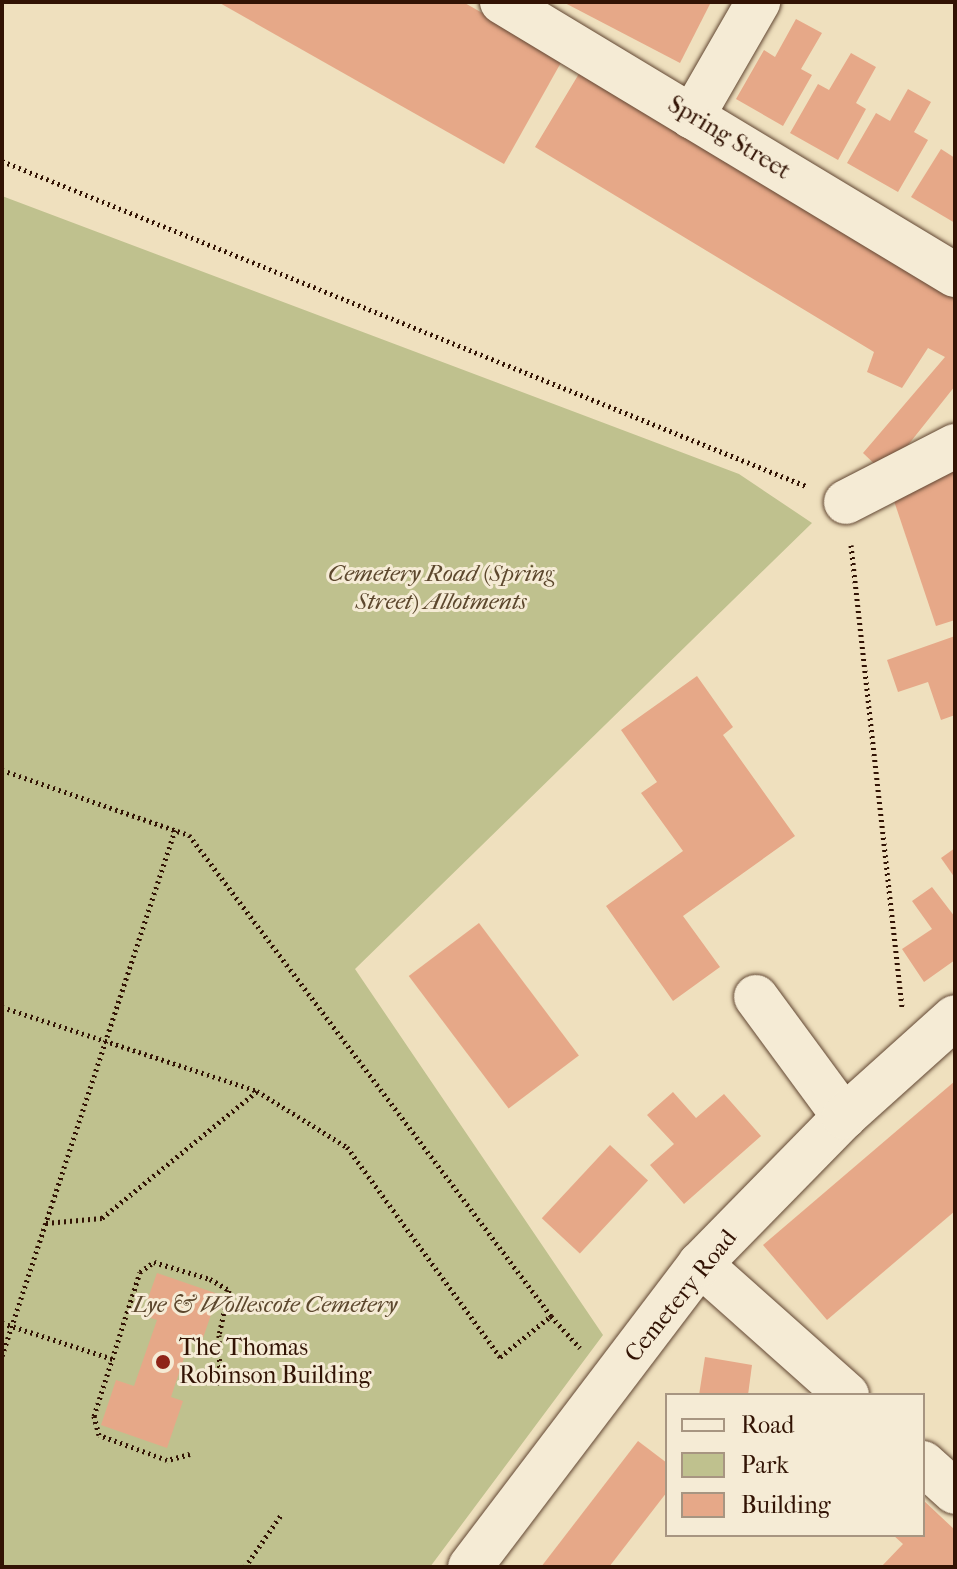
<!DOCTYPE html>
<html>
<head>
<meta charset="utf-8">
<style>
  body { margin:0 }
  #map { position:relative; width:957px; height:1569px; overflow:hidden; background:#efe0be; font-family:"IM FELL French Canon",serif }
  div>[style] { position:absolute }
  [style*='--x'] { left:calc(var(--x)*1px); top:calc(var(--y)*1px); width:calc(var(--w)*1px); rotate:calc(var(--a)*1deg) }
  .green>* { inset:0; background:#bfc18e }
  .building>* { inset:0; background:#e6a888; transform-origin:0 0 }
  .path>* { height:5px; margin-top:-2.5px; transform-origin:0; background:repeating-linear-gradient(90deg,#321304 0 2px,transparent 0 6px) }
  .roads { filter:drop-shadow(0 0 2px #614632) drop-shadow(0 0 2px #614632) }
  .minor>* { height:44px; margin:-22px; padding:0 22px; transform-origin:22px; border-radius:22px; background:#f5ebd5 }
  .dots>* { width:22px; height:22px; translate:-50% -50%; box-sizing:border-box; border:4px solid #f5ebd5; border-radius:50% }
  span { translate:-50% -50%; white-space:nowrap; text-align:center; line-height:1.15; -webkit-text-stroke:6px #f5ebd5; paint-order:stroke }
  .street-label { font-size:24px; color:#321304 }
  .park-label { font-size:24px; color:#5c472d; font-style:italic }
  .poi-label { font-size:24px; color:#321304 }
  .left { translate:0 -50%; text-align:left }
  .frame { position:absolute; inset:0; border:4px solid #321304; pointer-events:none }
  .legend { position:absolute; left:665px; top:1393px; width:260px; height:144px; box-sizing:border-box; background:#f5ebd5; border:2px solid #a79581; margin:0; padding:10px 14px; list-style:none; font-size:24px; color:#321304 }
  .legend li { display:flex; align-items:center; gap:16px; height:40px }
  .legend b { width:40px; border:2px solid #a79581 }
</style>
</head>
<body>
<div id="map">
  <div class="green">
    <div style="clip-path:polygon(2px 196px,739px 474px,812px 523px,355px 969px,603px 1335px,430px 1567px,2px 1567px)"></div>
  </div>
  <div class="building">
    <div style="clip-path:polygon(218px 2px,463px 2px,563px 59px,504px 164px)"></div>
    <div style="clip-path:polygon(563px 2px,711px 2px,680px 63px)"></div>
    <div style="clip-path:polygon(796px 19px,822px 33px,801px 69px,812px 75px,783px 126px,736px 99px,764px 50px,775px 57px)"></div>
    <div style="clip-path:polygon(851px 53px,876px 67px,856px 103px,866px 109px,838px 160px,790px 133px,818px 84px,829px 90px)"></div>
    <div style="clip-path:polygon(580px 72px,955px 299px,955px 386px,885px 474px,863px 453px,945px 357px,928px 348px,902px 388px,867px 372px,874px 352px,535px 147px)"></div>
    <div style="clip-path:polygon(908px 89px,931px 102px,914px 132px,928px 140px,898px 192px,847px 163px,876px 113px,890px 121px)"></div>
    <div style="clip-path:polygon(941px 149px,955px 158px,955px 223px,911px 197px)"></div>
    <div style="clip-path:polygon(955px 467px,955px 620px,936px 626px,890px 489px)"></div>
    <div style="clip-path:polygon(955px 636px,955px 715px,941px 720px,928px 682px,898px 692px,887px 660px)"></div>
    <div style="clip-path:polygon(697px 676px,733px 727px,723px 735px,795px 836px,683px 916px,720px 967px,673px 1001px,606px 906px,683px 851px,641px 793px,657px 782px,621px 730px)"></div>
    <div style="clip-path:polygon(955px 848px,955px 878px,941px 858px)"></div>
    <div style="clip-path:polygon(932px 887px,955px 917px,955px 960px,924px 982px,902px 949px,932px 929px,912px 901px)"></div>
    <div style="left:479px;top:923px;width:166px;height:88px;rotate:53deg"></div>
    <div style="clip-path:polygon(955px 1081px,955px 1211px,827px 1320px,763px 1245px)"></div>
    <div style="clip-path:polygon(673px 1092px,696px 1118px,724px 1094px,761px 1136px,684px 1204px,650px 1165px,674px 1144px,647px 1115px)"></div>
    <div style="left:610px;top:1145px;width:52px;height:100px;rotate:43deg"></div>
    <div style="clip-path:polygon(157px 1273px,218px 1294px,201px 1344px,190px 1340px,171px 1397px,183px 1401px,167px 1448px,101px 1425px,116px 1380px,134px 1386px,157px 1320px,142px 1315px)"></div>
    <div style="clip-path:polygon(705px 1357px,752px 1365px,748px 1395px,699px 1395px)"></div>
    <div style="clip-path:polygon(638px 1441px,667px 1463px,667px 1492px,609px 1567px,541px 1567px)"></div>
    <div style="clip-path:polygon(923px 1500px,955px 1530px,955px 1567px,881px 1567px,903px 1544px,893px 1535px,923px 1535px)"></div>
  </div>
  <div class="path">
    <div style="--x:2;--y:161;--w:867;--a:22.01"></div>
    <div style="--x:851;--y:545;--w:466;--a:83.7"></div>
    <div style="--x:2;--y:770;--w:198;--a:19.2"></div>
    <div style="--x:189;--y:835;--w:602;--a:53.03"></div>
    <div style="--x:2;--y:1007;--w:268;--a:18.2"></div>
    <div style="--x:257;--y:1091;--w:106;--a:31.9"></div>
    <div style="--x:347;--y:1147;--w:260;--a:53.9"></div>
    <div style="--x:500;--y:1357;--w:65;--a:-38.8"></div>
    <div style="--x:551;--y:1316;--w:43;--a:47.8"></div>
    <div style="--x:46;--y:1223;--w:56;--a:-5.1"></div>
    <div style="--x:102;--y:1218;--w:200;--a:-39.3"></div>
    <div style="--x:2;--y:1323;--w:117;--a:18"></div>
    <div style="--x:2;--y:1356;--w:554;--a:-71.79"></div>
    <div style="--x:190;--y:1454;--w:24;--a:165"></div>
    <div style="--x:167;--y:1460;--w:72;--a:-159.8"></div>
    <div style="--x:99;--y:1435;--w:20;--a:-105"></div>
    <div style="--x:94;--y:1416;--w:151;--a:-72.3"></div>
    <div style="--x:140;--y:1272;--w:17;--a:-36"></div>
    <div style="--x:154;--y:1262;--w:59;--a:16.9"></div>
    <div style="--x:210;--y:1279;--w:22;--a:30"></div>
    <div style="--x:229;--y:1290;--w:46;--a:102.5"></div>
    <div style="--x:219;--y:1335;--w:50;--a:88.9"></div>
    <div style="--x:245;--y:1567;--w:63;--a:-55.3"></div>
  </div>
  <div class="roads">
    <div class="minor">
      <div style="--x:502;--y:2;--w:529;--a:31.08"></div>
      <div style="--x:692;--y:117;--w:133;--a:-60.1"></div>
      <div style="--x:846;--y:502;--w:123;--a:-27.2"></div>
      <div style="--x:756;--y:997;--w:149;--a:53.7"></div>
      <div style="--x:700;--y:1264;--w:197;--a:41.7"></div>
      <div style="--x:923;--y:1463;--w:43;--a:42.2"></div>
      <div style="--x:470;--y:1567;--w:380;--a:-52.8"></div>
      <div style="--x:700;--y:1264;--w:206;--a:-45.6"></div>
      <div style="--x:844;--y:1117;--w:149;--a:-42"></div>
    </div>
  </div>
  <div class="dots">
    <div style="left:163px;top:1362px;background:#8f2418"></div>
  </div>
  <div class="street-label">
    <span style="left:729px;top:138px;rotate:31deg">Spring Street</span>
    <span style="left:681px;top:1296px;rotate:-51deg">Cemetery Road</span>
  </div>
  <div class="park-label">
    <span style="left:441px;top:588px">Cemetery Road (Spring<br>Street) Allotments</span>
    <span style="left:265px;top:1305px">Lye &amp; Wollescote Cemetery</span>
  </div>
  <div class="poi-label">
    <span class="left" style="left:179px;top:1362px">The Thomas<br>Robinson Building</span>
  </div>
  <div class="frame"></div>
  <ul class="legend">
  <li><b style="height:10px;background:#f5ebd5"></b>Road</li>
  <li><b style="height:22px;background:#bfc18e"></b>Park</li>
  <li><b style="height:22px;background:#e6a888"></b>Building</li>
  </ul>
</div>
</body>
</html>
